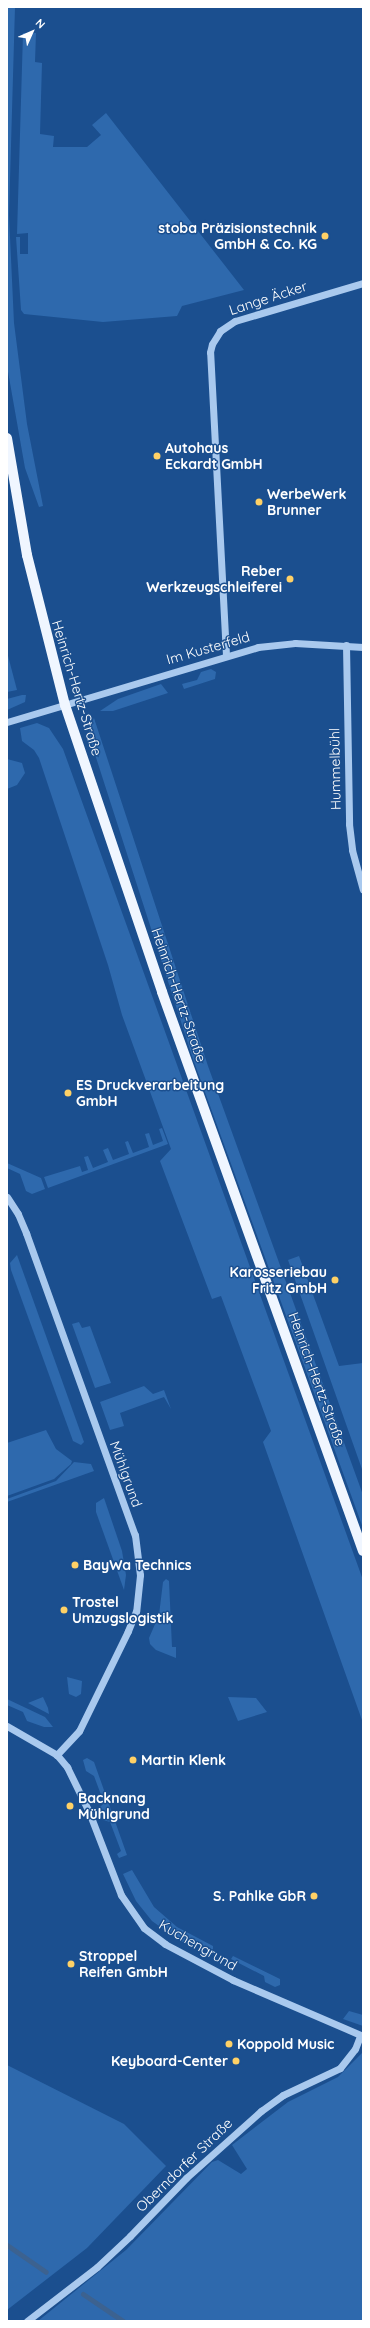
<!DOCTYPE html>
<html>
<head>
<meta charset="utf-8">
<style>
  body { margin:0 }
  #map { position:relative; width:370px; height:2328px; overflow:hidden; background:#1b4f8f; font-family:Quicksand,sans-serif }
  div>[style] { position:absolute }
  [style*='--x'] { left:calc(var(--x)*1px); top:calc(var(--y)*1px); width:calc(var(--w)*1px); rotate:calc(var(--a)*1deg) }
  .green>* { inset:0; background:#2e69ad }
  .stream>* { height:5px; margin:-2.5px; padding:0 2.5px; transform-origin:2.5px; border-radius:2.5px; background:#3c6290 }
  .minor>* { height:7px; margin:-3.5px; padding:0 3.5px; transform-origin:3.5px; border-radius:3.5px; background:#a9c9ee }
  .major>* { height:10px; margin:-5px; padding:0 5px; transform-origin:5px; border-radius:5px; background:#f0f6ff }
  .dots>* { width:11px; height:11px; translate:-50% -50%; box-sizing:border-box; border:2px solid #1b4f8f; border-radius:50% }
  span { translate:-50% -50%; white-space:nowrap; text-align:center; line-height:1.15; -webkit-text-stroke:3px #1b4f8f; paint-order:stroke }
  .poi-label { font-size:14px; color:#fff; font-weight:700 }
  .right { translate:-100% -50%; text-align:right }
  .left { translate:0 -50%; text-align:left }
  .street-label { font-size:14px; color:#fff }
  .frame { position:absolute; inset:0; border:8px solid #fff; pointer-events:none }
  .north { position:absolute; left:12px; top:12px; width:40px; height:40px; -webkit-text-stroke:3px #1b4f8f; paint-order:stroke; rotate:45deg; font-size:11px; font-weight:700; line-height:16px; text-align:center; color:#fff }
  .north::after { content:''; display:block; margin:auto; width:14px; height:18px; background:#fff; clip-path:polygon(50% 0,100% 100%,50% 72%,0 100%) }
</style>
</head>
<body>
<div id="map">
  <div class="green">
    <div style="clip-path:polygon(8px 7px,15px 7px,9px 215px,14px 323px,27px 424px,43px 506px,39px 507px,25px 468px,7px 366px)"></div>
    <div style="clip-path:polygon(23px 33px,36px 33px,35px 62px,42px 63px,40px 134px,54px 136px,53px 147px,87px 147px,101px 135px,92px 125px,106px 113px,244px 290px,182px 306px,177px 316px,103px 322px,24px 314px,21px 310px,16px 237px,20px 237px,20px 254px,28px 254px,28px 233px,17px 234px)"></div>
    <div style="clip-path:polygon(7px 652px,17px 690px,7px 692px)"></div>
    <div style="clip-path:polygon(211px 669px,216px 672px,215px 679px,184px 689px,182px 684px,197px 680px,201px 672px)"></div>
    <div style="clip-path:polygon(161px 684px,168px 693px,113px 711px,100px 711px,118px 699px)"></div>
    <div style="clip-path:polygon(22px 695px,26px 695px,25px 702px,7px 710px,7px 699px)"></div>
    <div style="clip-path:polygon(94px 718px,208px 1066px,363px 1495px,363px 1528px,193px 1059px,91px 742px,89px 728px)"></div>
    <div style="clip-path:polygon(37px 723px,49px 728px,63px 749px,363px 1580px,363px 1723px,263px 1442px,271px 1431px,221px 1296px,212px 1299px,160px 1161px,171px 1149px,122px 1015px,108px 965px,39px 758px,34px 750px,22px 741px,20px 728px)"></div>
    <div style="clip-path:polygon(7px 759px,22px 763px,25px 773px,17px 785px,7px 789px)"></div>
    <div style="clip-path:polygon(162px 1128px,168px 1144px,48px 1188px,44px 1177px,80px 1166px,82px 1172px,88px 1170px,84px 1157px,88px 1156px,93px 1168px,108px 1162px,103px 1150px,108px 1148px,113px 1160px,129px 1154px,125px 1142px,128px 1141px,133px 1153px,149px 1147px,145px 1134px,149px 1133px,153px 1145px,163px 1141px,159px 1129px)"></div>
    <div style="clip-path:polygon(7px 1163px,41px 1178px,45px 1189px,32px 1194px,26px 1191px,20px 1174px,7px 1168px)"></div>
    <div style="clip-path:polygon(17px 1255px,84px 1442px,81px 1445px,73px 1441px,11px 1270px,10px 1263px)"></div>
    <div style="clip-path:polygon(299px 1256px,339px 1366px,363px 1363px,363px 1472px,288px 1260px)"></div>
    <div style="clip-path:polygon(79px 1322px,82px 1328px,90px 1326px,111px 1383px,95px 1388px,72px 1324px)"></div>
    <div style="clip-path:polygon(144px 1386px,153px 1394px,164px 1390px,171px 1409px,164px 1397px,120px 1413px,124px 1426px,110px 1430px,100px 1402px)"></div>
    <div style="clip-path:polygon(46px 1430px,56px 1449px,72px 1461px,71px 1464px,54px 1479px,7px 1496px,7px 1443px)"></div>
    <div style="clip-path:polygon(74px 1462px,91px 1464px,94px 1471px,7px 1502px,7px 1499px,56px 1481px)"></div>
    <div style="clip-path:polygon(104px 1498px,122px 1551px,126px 1575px,124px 1590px,96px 1512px,96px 1503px)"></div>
    <div style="clip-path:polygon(166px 1579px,169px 1581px,172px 1647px,176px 1647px,176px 1658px,156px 1650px,150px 1644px,149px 1638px,159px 1615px,163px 1582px)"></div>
    <div style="clip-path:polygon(67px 1677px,82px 1681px,81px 1694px,76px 1697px,69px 1694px)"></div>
    <div style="clip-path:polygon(43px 1697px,48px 1708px,49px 1714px,28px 1703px)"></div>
    <div style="clip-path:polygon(228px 1697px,256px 1698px,267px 1712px,238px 1721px)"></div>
    <div style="clip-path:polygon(7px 1699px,45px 1717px,53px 1727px,44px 1727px,27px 1721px,23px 1712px,7px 1705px)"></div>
    <div style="clip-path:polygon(87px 1758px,94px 1762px,127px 1855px,119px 1858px,117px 1854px,121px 1851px,110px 1822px,103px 1820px,99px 1808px,104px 1803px,94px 1776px,86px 1771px,83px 1760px)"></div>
    <div style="clip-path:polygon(132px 1870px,154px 1907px,177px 1927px,213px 1946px,213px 1950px,189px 1939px,183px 1942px,177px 1939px,152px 1921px,136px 1901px,123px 1874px)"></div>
    <div style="clip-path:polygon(233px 1956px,280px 1979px,280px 1985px,275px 1987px,265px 1982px,264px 1976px,231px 1959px)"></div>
    <div style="clip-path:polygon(349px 2011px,363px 2015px,363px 2026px,343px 2019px)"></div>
    <div style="clip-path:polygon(363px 2052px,363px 2321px,38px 2321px,126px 2250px,212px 2162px,218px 2160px,241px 2174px,247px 2169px,232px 2145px,288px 2102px,338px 2077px)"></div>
    <div style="clip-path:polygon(7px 2065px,124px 2124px,166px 2166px,87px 2248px,7px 2310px)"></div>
  </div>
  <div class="stream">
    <div style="--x:7;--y:2245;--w:47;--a:34.7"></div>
    <div style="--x:83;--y:2294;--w:48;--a:34"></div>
  </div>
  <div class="minor">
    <div style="--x:346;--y:645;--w:179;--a:89"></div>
    <div style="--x:349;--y:824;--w:26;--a:83"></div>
    <div style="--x:352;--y:850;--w:41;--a:74.6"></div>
    <div style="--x:226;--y:655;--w:303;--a:-93"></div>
    <div style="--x:210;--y:352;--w:8;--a:-76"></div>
    <div style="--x:212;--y:344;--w:15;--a:-58"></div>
    <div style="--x:220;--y:331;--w:18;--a:-34"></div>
    <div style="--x:235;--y:321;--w:134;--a:-16.5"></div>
    <div style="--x:7;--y:722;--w:262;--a:-16.6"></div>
    <div style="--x:258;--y:647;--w:37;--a:-6"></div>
    <div style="--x:295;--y:643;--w:68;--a:3.4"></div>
    <div style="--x:7;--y:1197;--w:20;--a:57"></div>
    <div style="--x:18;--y:1214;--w:21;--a:67"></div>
    <div style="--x:26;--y:1233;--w:321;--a:70.2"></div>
    <div style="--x:135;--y:1535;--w:40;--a:82.9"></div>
    <div style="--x:140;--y:1575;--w:36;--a:96"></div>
    <div style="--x:136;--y:1611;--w:22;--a:112"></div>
    <div style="--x:128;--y:1631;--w:111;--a:116.1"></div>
    <div style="--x:79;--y:1731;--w:33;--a:133"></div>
    <div style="--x:7;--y:1726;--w:58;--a:30.1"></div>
    <div style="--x:57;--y:1755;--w:16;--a:50"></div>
    <div style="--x:67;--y:1767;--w:50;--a:63.9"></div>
    <div style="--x:89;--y:1812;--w:89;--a:68.9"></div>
    <div style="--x:121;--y:1895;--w:40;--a:55.1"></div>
    <div style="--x:144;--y:1928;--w:26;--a:37"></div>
    <div style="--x:165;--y:1944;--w:77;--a:27.9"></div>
    <div style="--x:233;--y:1980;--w:142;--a:23.3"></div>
    <div style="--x:27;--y:2321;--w:88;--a:-37.6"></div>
    <div style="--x:97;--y:2267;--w:45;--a:-43.2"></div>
    <div style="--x:130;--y:2236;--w:81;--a:-46"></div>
    <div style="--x:186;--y:2178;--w:101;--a:-41.8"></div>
    <div style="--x:261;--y:2111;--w:27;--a:-36"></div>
    <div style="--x:283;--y:2095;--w:63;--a:-25.3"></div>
    <div style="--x:340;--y:2068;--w:24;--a:-52"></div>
    <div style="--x:355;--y:2049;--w:14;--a:-69"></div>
  </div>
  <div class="major">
    <div style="--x:7;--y:438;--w:119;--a:80.3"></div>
    <div style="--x:27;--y:555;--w:155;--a:75.8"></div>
    <div style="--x:65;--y:705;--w:303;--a:71.3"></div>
    <div style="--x:162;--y:992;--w:594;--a:70.22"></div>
  </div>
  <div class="dots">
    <div style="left:325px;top:236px;background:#ffd166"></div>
    <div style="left:157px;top:456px;background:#ffd166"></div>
    <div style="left:259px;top:502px;background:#ffd166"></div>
    <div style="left:290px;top:579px;background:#ffd166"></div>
    <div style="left:68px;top:1093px;background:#ffd166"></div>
    <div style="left:335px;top:1280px;background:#ffd166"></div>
    <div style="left:75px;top:1565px;background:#ffd166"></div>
    <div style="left:64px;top:1610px;background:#ffd166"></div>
    <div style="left:133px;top:1760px;background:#ffd166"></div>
    <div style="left:70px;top:1806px;background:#ffd166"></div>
    <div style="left:314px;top:1896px;background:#ffd166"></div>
    <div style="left:71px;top:1964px;background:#ffd166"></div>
    <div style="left:229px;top:2044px;background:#ffd166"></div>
    <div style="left:236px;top:2061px;background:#ffd166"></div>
  </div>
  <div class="poi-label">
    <span class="right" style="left:317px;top:236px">stoba Präzisionstechnik<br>GmbH &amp; Co. KG</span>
    <span class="left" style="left:165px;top:456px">Autohaus<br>Eckardt GmbH</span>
    <span class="left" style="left:267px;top:502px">WerbeWerk<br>Brunner</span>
    <span class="right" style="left:282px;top:579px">Reber<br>Werkzeugschleiferei</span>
    <span class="left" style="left:76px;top:1093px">ES Druckverarbeitung<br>GmbH</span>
    <span class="right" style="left:327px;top:1280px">Karosseriebau<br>Fritz GmbH</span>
    <span class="left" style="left:83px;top:1565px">BayWa Technics</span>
    <span class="left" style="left:72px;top:1610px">Trostel<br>Umzugslogistik</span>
    <span class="left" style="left:141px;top:1760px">Martin Klenk</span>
    <span class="left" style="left:78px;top:1806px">Backnang<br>Mühlgrund</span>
    <span class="right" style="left:306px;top:1896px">S. Pahlke GbR</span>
    <span class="left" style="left:79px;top:1964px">Stroppel<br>Reifen GmbH</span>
    <span class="left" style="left:237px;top:2044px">Koppold Music</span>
    <span class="right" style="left:228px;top:2061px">Keyboard-Center</span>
  </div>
  <div class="street-label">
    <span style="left:268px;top:298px;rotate:-18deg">Lange Äcker</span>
    <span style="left:208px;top:648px;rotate:-16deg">Im Kusterfeld</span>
    <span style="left:77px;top:688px;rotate:73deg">Heinrich-Hertz-Straße</span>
    <span style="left:335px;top:769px;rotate:-91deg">Hummelbühl</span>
    <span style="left:179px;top:995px;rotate:71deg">Heinrich-Hertz-Straße</span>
    <span style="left:317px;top:1379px;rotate:70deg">Heinrich-Hertz-Straße</span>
    <span style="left:126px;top:1474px;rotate:70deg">Mühlgrund</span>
    <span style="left:198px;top:1945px;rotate:30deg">Kuchengrund</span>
    <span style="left:184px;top:2165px;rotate:-44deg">Oberndorfer Straße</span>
  </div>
  <div class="frame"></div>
  <div class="north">N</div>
</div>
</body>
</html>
